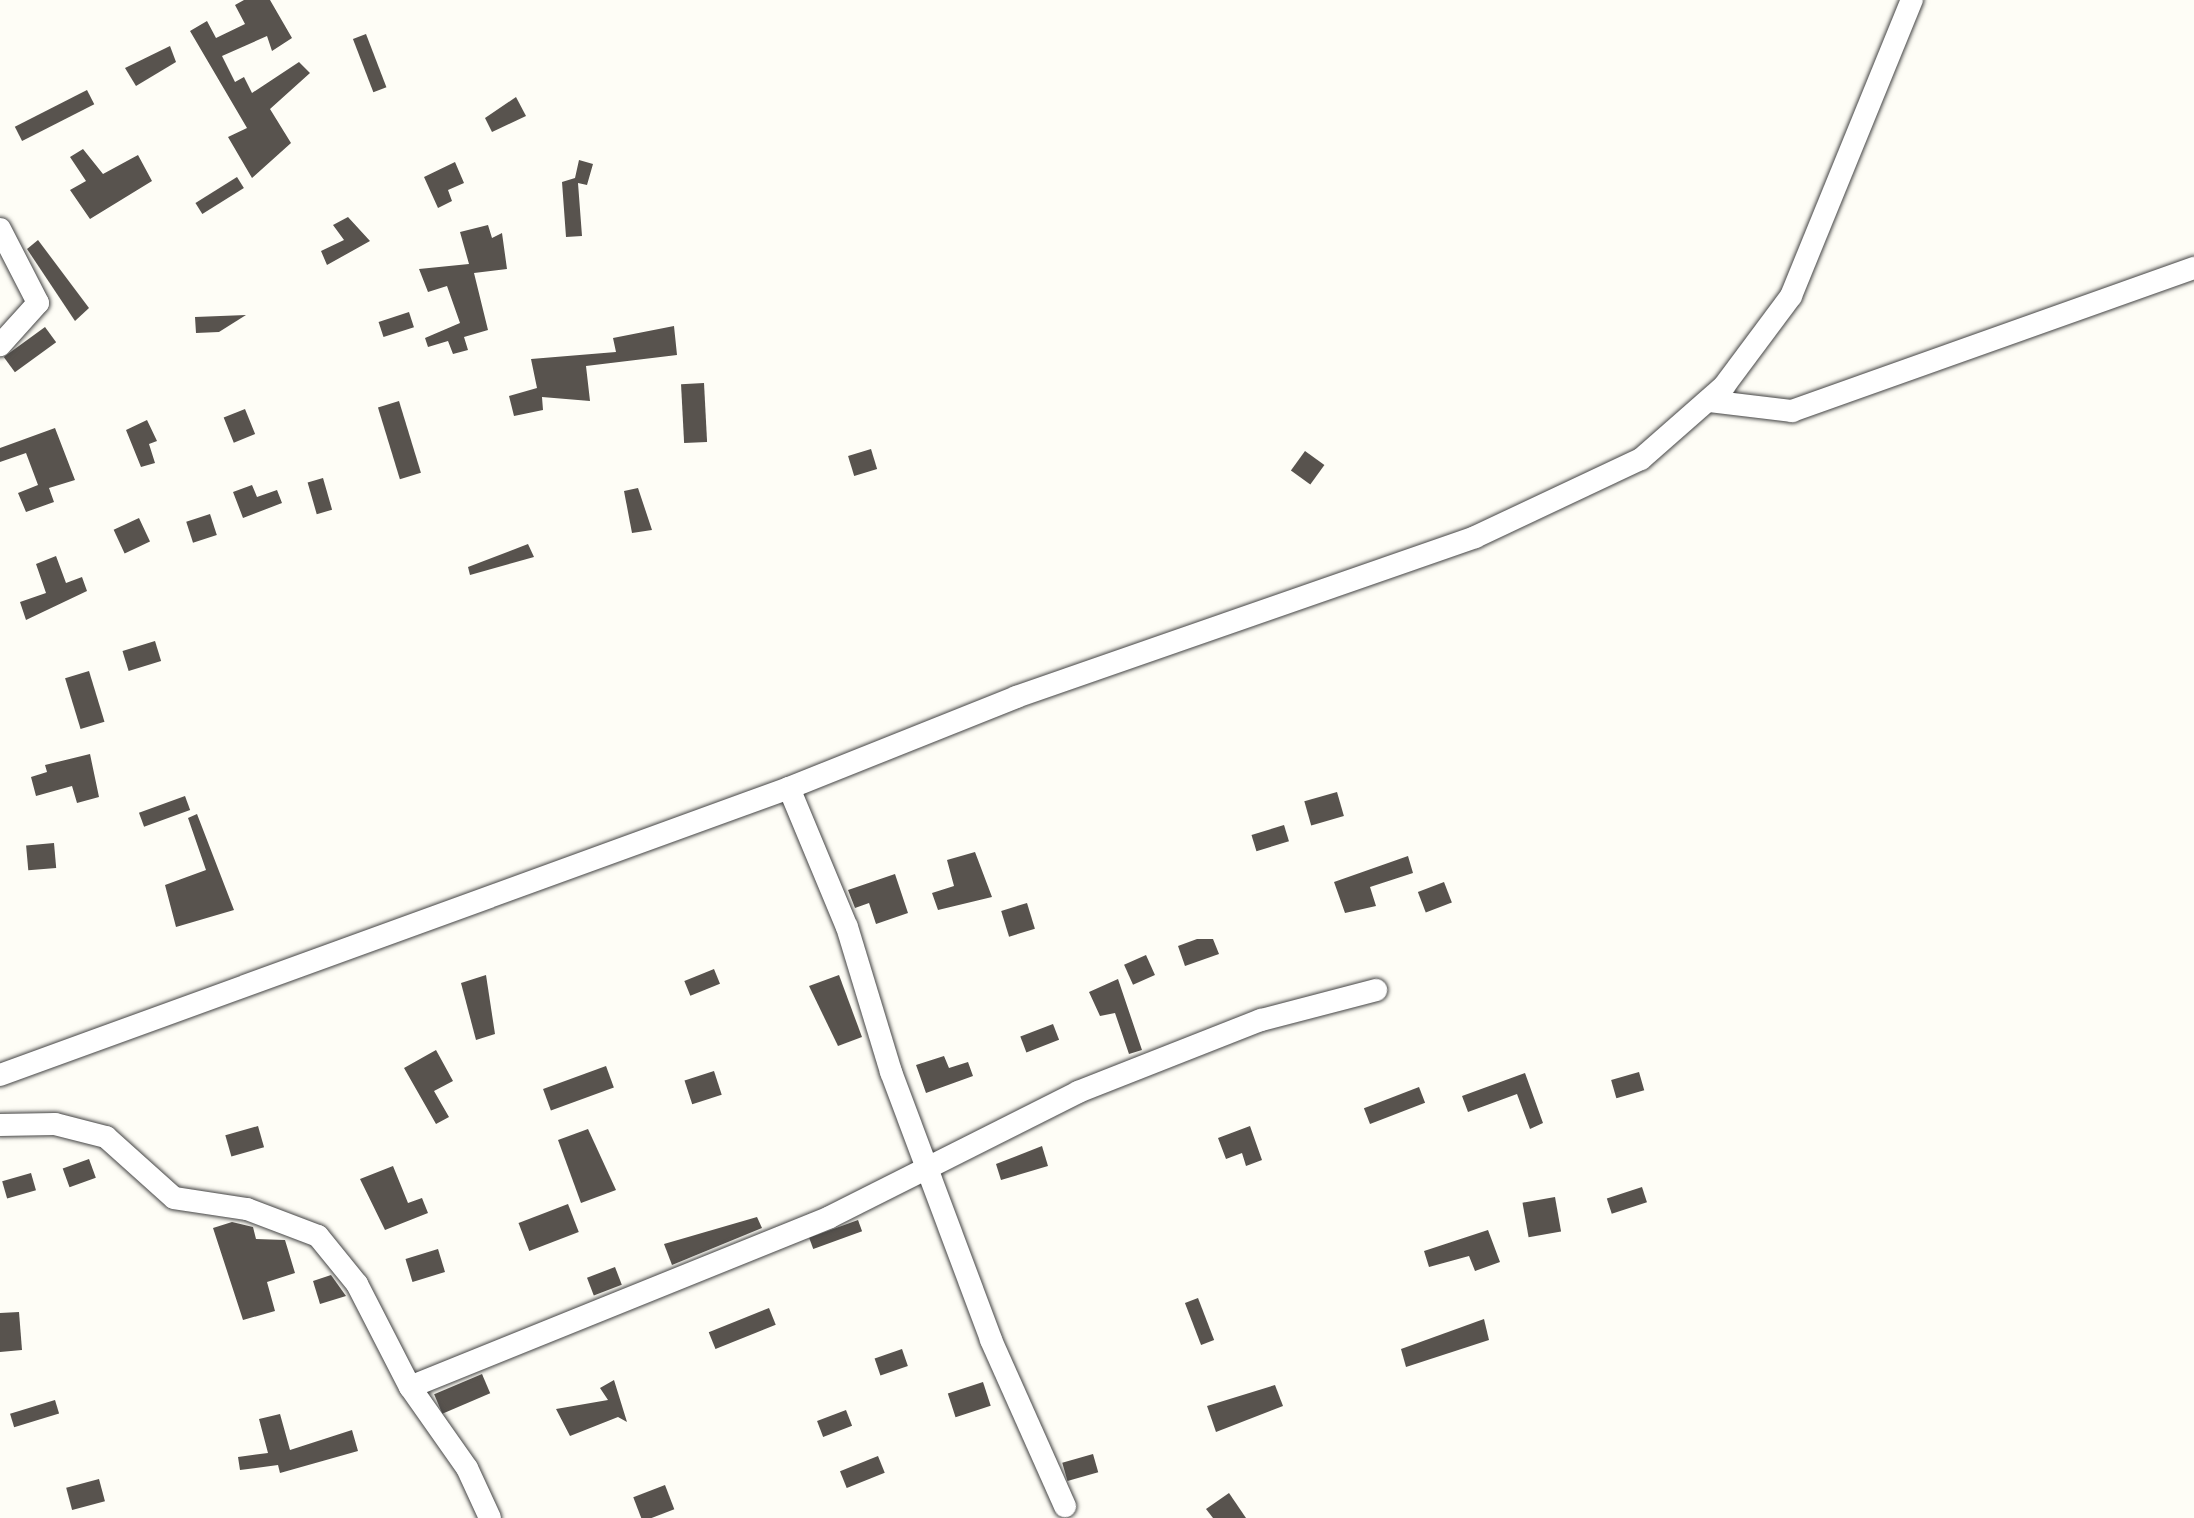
<!DOCTYPE html>
<html>
<head>
<meta charset="utf-8">
<style>
  body { margin:0 }
  #map { position:relative; width:2194px; height:1518px; overflow:hidden; background:#fefdf6; font-family:"Zilla Slab",serif }
  div>[style] { position:absolute }
  [style*='--x'] { left:calc(var(--x)*1px); top:calc(var(--y)*1px); width:calc(var(--w)*1px); rotate:calc(var(--a)*1deg) }
  .building>* { inset:0; background:#58534e; transform-origin:0 0 }
  .roads { filter:drop-shadow(0 0 2px #444) drop-shadow(0 0 2px #444) }
  .minor>* { height:22px; margin:-11px; padding:0 11px; transform-origin:11px; border-radius:11px; background:#fff }
  span { translate:-50% -50%; white-space:nowrap; text-align:center; line-height:1.15; -webkit-text-stroke:10px #fff; paint-order:stroke }
</style>
</head>
<body>
<div id="map">
  <div class="building">
    <div style="clip-path:polygon(244px 0,270px 0,292px 38px,272px 51px,267px 36px,222px 56px,235px 82px,244px 77px,252px 93px,299px 62px,310px 73px,270px 109px,291px 143px,252px 178px,228px 137px,247px 128px,190px 31px,207px 21px,216px 38px,245px 24px,235px 5px)"></div>
    <div style="left:366px;top:34px;width:57px;height:14px;rotate:69deg"></div>
    <div style="clip-path:polygon(170px 46px,176px 62px,136px 86px,125px 68px)"></div>
    <div style="left:87px;top:90px;width:16px;height:81px;rotate:63deg"></div>
    <div style="clip-path:polygon(516px 97px,526px 116px,492px 132px,485px 118px)"></div>
    <div style="clip-path:polygon(83px 149px,103px 174px,138px 155px,152px 181px,90px 219px,70px 190px,86px 181px,70px 157px)"></div>
    <div style="clip-path:polygon(579px 160px,593px 164px,587px 185px,578px 183px,582px 236px,566px 237px,562px 182px,575px 178px)"></div>
    <div style="clip-path:polygon(455px 162px,464px 183px,448px 190px,452px 201px,438px 208px,424px 177px)"></div>
    <div style="left:237px;top:177px;width:13px;height:49px;rotate:58deg"></div>
    <div style="clip-path:polygon(348px 217px,370px 241px,327px 265px,321px 251px,344px 240px,333px 225px)"></div>
    <div style="clip-path:polygon(488px 225px,492px 238px,502px 233px,507px 269px,474px 273px,488px 330px,464px 337px,468px 350px,453px 354px,448px 341px,428px 347px,425px 338px,460px 323px,447px 286px,428px 292px,419px 269px,469px 264px,460px 232px)"></div>
    <div style="clip-path:polygon(38px 240px,89px 308px,75px 321px,27px 249px)"></div>
    <div style="left:409px;top:312px;width:16px;height:32px;rotate:72deg"></div>
    <div style="clip-path:polygon(246px 315px,219px 332px,196px 333px,195px 317px)"></div>
    <div style="clip-path:polygon(674px 326px,677px 355px,586px 366px,590px 401px,542px 397px,543px 410px,514px 416px,509px 396px,537px 388px,531px 359px,616px 352px,613px 338px)"></div>
    <div style="left:45px;top:327px;width:19px;height:51px;rotate:54deg"></div>
    <div style="left:704px;top:383px;width:59px;height:23px;rotate:87deg"></div>
    <div style="left:399px;top:401px;width:75px;height:22px;rotate:73deg"></div>
    <div style="left:245px;top:409px;width:27px;height:23px;rotate:68deg"></div>
    <div style="clip-path:polygon(147px 420px,157px 441px,149px 444px,155px 463px,141px 467px,126px 430px)"></div>
    <div style="clip-path:polygon(55px 428px,75px 480px,49px 488px,54px 502px,26px 512px,18px 493px,38px 485px,26px 453px,0 462px,0 448px)"></div>
    <div style="left:871px;top:449px;width:21px;height:24px;rotate:73deg"></div>
    <div style="left:1305px;top:451px;width:24px;height:24px;rotate:36deg"></div>
    <div style="left:323px;top:478px;width:33px;height:16px;rotate:74deg"></div>
    <div style="clip-path:polygon(252px 485px,257px 497px,277px 490px,282px 503px,243px 518px,233px 492px)"></div>
    <div style="clip-path:polygon(638px 488px,652px 530px,632px 533px,624px 491px)"></div>
    <div style="left:210px;top:514px;width:22px;height:25px;rotate:72deg"></div>
    <div style="left:139px;top:518px;width:26px;height:28px;rotate:65deg"></div>
    <div style="clip-path:polygon(528px 544px,534px 557px,470px 575px,468px 567px)"></div>
    <div style="clip-path:polygon(56px 556px,66px 583px,82px 577px,87px 591px,26px 620px,20px 602px,46px 593px,36px 564px)"></div>
    <div style="left:155px;top:641px;width:21px;height:34px;rotate:73deg"></div>
    <div style="left:89px;top:671px;width:53px;height:25px;rotate:73deg"></div>
    <div style="clip-path:polygon(90px 754px,99px 797px,77px 803px,72px 786px,36px 796px,31px 777px,47px 772px,45px 765px)"></div>
    <div style="left:1337px;top:792px;width:25px;height:34px;rotate:74deg"></div>
    <div style="left:185px;top:796px;width:15px;height:49px;rotate:70deg"></div>
    <div style="clip-path:polygon(197px 814px,234px 910px,176px 927px,165px 885px,206px 870px,188px 818px)"></div>
    <div style="left:1284px;top:825px;width:17px;height:34px;rotate:73deg"></div>
    <div style="left:54px;top:843px;width:25px;height:28px;rotate:85deg"></div>
    <div style="clip-path:polygon(975px 852px,992px 897px,938px 910px,932px 893px,954px 886px,947px 860px)"></div>
    <div style="clip-path:polygon(1408px 856px,1413px 873px,1370px 887px,1376px 906px,1345px 913px,1334px 882px)"></div>
    <div style="clip-path:polygon(895px 874px,908px 913px,876px 924px,869px 903px,855px 908px,848px 890px)"></div>
    <div style="left:1444px;top:882px;width:22px;height:28px;rotate:69deg"></div>
    <div style="left:1027px;top:903px;width:27px;height:27px;rotate:73deg"></div>
    <div style="clip-path:polygon(1197px 939px,1213px 939px,1219px 954px,1185px 966px,1178px 946px)"></div>
    <div style="left:1146px;top:955px;width:22px;height:24px;rotate:66deg"></div>
    <div style="left:714px;top:969px;width:16px;height:32px;rotate:68deg"></div>
    <div style="clip-path:polygon(486px 975px,495px 1034px,476px 1040px,461px 983px)"></div>
    <div style="clip-path:polygon(839px 975px,862px 1037px,838px 1046px,809px 986px)"></div>
    <div style="clip-path:polygon(1118px 979px,1142px 1050px,1129px 1054px,1115px 1013px,1100px 1016px,1089px 992px)"></div>
    <div style="left:1053px;top:1024px;width:17px;height:35px;rotate:69deg"></div>
    <div style="clip-path:polygon(436px 1050px,453px 1081px,434px 1091px,449px 1117px,436px 1124px,404px 1068px)"></div>
    <div style="clip-path:polygon(944px 1056px,949px 1068px,968px 1062px,973px 1076px,926px 1093px,916px 1065px)"></div>
    <div style="left:606px;top:1066px;width:23px;height:67px;rotate:70deg"></div>
    <div style="left:714px;top:1071px;width:25px;height:31px;rotate:72deg"></div>
    <div style="left:1639px;top:1072px;width:19px;height:29px;rotate:74deg"></div>
    <div style="clip-path:polygon(1525px 1073px,1543px 1123px,1530px 1129px,1517px 1094px,1468px 1112px,1462px 1096px)"></div>
    <div style="left:1419px;top:1087px;width:17px;height:59px;rotate:69deg"></div>
    <div style="left:258px;top:1126px;width:22px;height:34px;rotate:74deg"></div>
    <div style="clip-path:polygon(1250px 1126px,1262px 1160px,1246px 1166px,1242px 1153px,1226px 1159px,1218px 1138px)"></div>
    <div style="clip-path:polygon(588px 1129px,616px 1190px,581px 1203px,558px 1140px)"></div>
    <div style="clip-path:polygon(1042px 1146px,1048px 1166px,1001px 1180px,996px 1164px)"></div>
    <div style="left:89px;top:1159px;width:20px;height:28px;rotate:70deg"></div>
    <div style="clip-path:polygon(393px 1166px,408px 1203px,422px 1198px,428px 1213px,385px 1230px,360px 1179px)"></div>
    <div style="left:31px;top:1173px;width:18px;height:30px;rotate:74deg"></div>
    <div style="left:1642px;top:1187px;width:16px;height:37px;rotate:72deg"></div>
    <div style="left:1555px;top:1197px;width:35px;height:33px;rotate:80deg"></div>
    <div style="left:568px;top:1204px;width:30px;height:53px;rotate:69deg"></div>
    <div style="clip-path:polygon(757px 1217px,762px 1228px,672px 1265px,664px 1244px)"></div>
    <div style="left:858px;top:1220px;width:12px;height:52px;rotate:70deg"></div>
    <div style="clip-path:polygon(232px 1222px,253px 1227px,256px 1239px,285px 1240px,295px 1273px,267px 1282px,275px 1311px,243px 1320px,213px 1228px)"></div>
    <div style="clip-path:polygon(1488px 1230px,1500px 1262px,1475px 1271px,1469px 1256px,1429px 1267px,1424px 1251px)"></div>
    <div style="left:438px;top:1249px;width:24px;height:34px;rotate:73deg"></div>
    <div style="left:615px;top:1267px;width:19px;height:30px;rotate:69deg"></div>
    <div style="clip-path:polygon(331px 1275px,346px 1296px,320px 1304px,313px 1281px)"></div>
    <div style="left:1198px;top:1298px;width:45px;height:14px;rotate:69deg"></div>
    <div style="left:769px;top:1308px;width:18px;height:65px;rotate:68deg"></div>
    <div style="clip-path:polygon(19px 1312px,22px 1350px,0 1352px,0 1313px)"></div>
    <div style="clip-path:polygon(1484px 1319px,1489px 1340px,1406px 1367px,1401px 1349px)"></div>
    <div style="left:902px;top:1349px;width:18px;height:29px;rotate:71deg"></div>
    <div style="left:482px;top:1374px;width:21px;height:52px;rotate:67deg"></div>
    <div style="clip-path:polygon(614px 1380px,627px 1422px,618px 1417px,570px 1436px,556px 1409px,608px 1400px,600px 1388px)"></div>
    <div style="left:983px;top:1382px;width:25px;height:37px;rotate:72deg"></div>
    <div style="clip-path:polygon(1275px 1385px,1283px 1406px,1216px 1432px,1207px 1406px)"></div>
    <div style="left:55px;top:1400px;width:14px;height:47px;rotate:73deg"></div>
    <div style="left:846px;top:1410px;width:17px;height:31px;rotate:69deg"></div>
    <div style="clip-path:polygon(280px 1414px,290px 1450px,352px 1430px,358px 1451px,280px 1473px,278px 1465px,240px 1470px,238px 1457px,268px 1453px,259px 1419px)"></div>
    <div style="left:1093px;top:1454px;width:19px;height:32px;rotate:74deg"></div>
    <div style="left:878px;top:1456px;width:18px;height:41px;rotate:68deg"></div>
    <div style="left:99px;top:1479px;width:23px;height:34px;rotate:75deg"></div>
    <div style="left:665px;top:1485px;width:26px;height:34px;rotate:69deg"></div>
    <div style="clip-path:polygon(1229px 1493px,1246px 1518px,1213px 1518px,1206px 1509px)"></div>
  </div>
  <div class="roads">
    <div class="minor">
      <div style="--x:0;--y:229;--w:83;--a:62.8"></div>
      <div style="--x:38;--y:303;--w:57;--a:132.1"></div>
      <div style="--x:1708;--y:401;--w:85;--a:6.8"></div>
      <div style="--x:1792;--y:411;--w:427;--a:-19.6"></div>
      <div style="--x:789;--y:788;--w:151;--a:67.4"></div>
      <div style="--x:847;--y:927;--w:152;--a:73.1"></div>
      <div style="--x:891;--y:1072;--w:286;--a:69.5"></div>
      <div style="--x:991;--y:1340;--w:182;--a:66"></div>
      <div style="--x:0;--y:1075;--w:840;--a:-19.99"></div>
      <div style="--x:789;--y:788;--w:245;--a:-21.8"></div>
      <div style="--x:1016;--y:697;--w:486;--a:-19.2"></div>
      <div style="--x:1475;--y:537;--w:183;--a:-25.2"></div>
      <div style="--x:1641;--y:459;--w:111;--a:-41.3"></div>
      <div style="--x:1724;--y:386;--w:112;--a:-53.3"></div>
      <div style="--x:1791;--y:296;--w:320;--a:-67.8"></div>
      <div style="--x:0;--y:1125;--w:55;--a:-1"></div>
      <div style="--x:55;--y:1124;--w:53;--a:14.3"></div>
      <div style="--x:106;--y:1137;--w:91;--a:41.9"></div>
      <div style="--x:174;--y:1198;--w:74;--a:8.6"></div>
      <div style="--x:247;--y:1209;--w:76;--a:20.8"></div>
      <div style="--x:318;--y:1236;--w:62;--a:50.9"></div>
      <div style="--x:357;--y:1284;--w:116;--a:62.8"></div>
      <div style="--x:410;--y:1387;--w:453;--a:-22"></div>
      <div style="--x:830;--y:1217;--w:278;--a:-26.7"></div>
      <div style="--x:1078;--y:1092;--w:197;--a:-21.5"></div>
      <div style="--x:1261;--y:1020;--w:119;--a:-14.6"></div>
      <div style="--x:410;--y:1387;--w:99;--a:54.9"></div>
      <div style="--x:467;--y:1468;--w:55;--a:65.3"></div>
    </div>
  </div>
</div>
</body>
</html>
